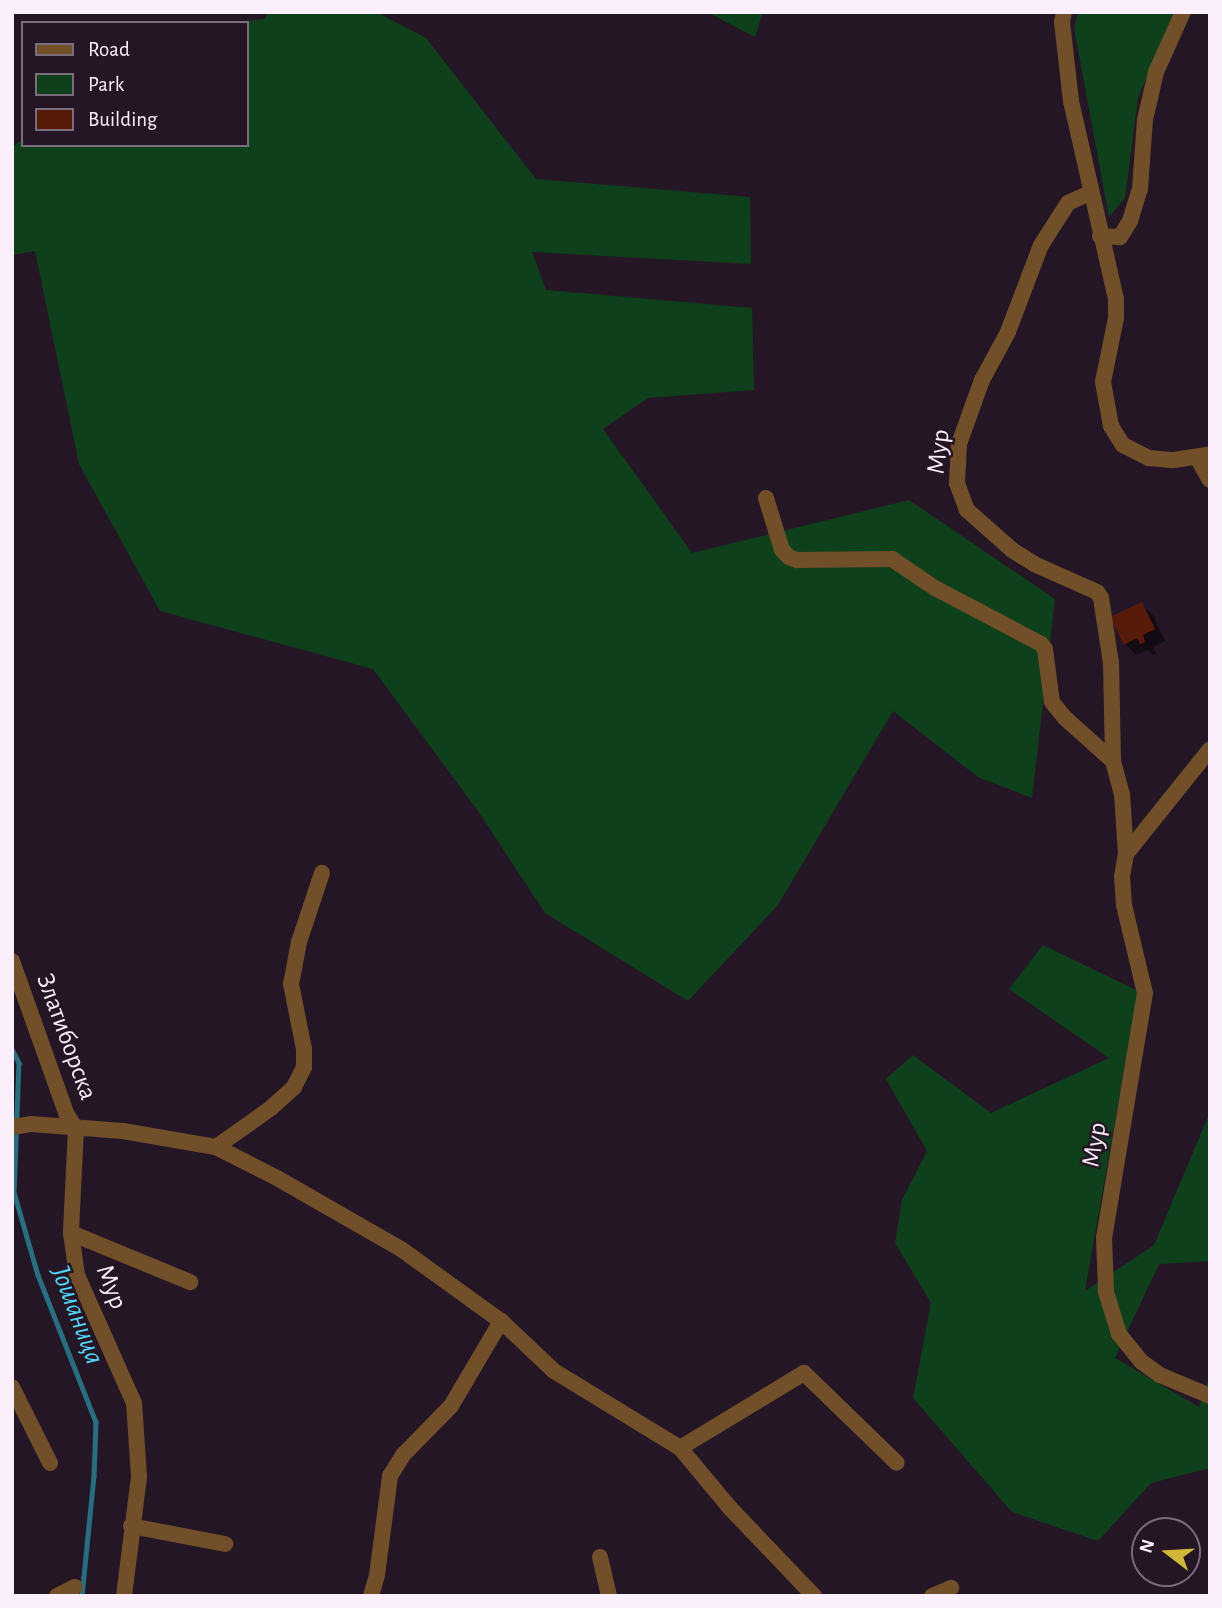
<!DOCTYPE html>
<html>
<head>
<meta charset="utf-8">
<style>
  body { margin:0 }
  #map { position:relative; width:1222px; height:1608px; overflow:hidden; background:#251626; font-family:"Alegreya Sans",sans-serif }
  div>[style] { position:absolute }
  [style*='--x'] { left:calc(var(--x)*1px); top:calc(var(--y)*1px); width:calc(var(--w)*1px); rotate:calc(var(--a)*1deg) }
  .green>* { inset:0; background:#0e401b }
  .shadow>* { inset:0; background:#0007 }
  .stream>* { height:4.5px; margin:-2.25px; padding:0 2.25px; transform-origin:2.25px; border-radius:2.25px; background:#266f81 }
  .building>* { inset:0; background:#581b09 }
  .street>* { height:16px; margin:-8px; padding:0 8px; transform-origin:8px; border-radius:8px; background:#704f29 }
  span { translate:-50% -50%; white-space:nowrap; text-align:center; line-height:1.15; -webkit-text-stroke:5px #251626; paint-order:stroke }
  .street-label { font-size:26px; color:#faeffa }
  .water-label { font-size:28px; color:#4fd7f9; font-style:italic }
  .frame { position:absolute; inset:0; border:14px solid #faeffa; pointer-events:none }
  .legend { position:absolute; left:21px; top:21px; width:228px; height:126px; box-sizing:border-box; background:#251626; border:2px solid #7a6d7b; margin:0; padding:9px 12px; list-style:none; font-size:21px; color:#faeffa }
  .legend li { display:flex; align-items:center; gap:14px; height:35px }
  .legend b { width:35px; border:2px solid #7a6d7b }
  .north { position:absolute; left:1131px; top:1517px; width:70px; height:70px; box-sizing:border-box; background:#251626; border:2px solid #7a6d7b; border-radius:50%; rotate:287deg; font-size:19px; font-weight:700; line-height:28px; text-align:center; color:#faeffa }
  .north::after { content:''; display:block; margin:auto; width:24px; height:32px; background:#d1b736; clip-path:polygon(50% 0,100% 100%,50% 72%,0 100%) }
</style>
</head>
<body>
<div id="map">
  <div class="green">
    <div style="clip-path:polygon(268px 12px,376px 12px,426px 38px,536px 179px,750px 197px,751px 264px,532px 252px,546px 290px,752px 308px,754px 390px,648px 398px,603px 429px,692px 553px,909px 500px,1055px 599px,1032px 798px,978px 777px,893px 711px,778px 905px,688px 1001px,545px 913px,478px 811px,373px 669px,160px 611px,79px 464px,35px 251px,12px 255px,12px 147px,23px 139px,23px 145px,247px 145px,247px 23px,231px 23px,265px 19px)"></div>
    <div style="clip-path:polygon(707px 12px,763px 12px,755px 37px)"></div>
    <div style="clip-path:polygon(1078px 12px,1174px 12px,1138px 98px,1125px 198px,1109px 217px,1074px 28px)"></div>
    <div style="clip-path:polygon(1043px 945px,1138px 991px,1085px 1291px,1154px 1245px,1210px 1112px,1210px 1261px,1159px 1264px,1115px 1358px,1199px 1407px,1210px 1375px,1210px 1468px,1151px 1483px,1098px 1541px,1012px 1512px,913px 1398px,931px 1303px,895px 1243px,902px 1200px,927px 1151px,886px 1079px,913px 1055px,991px 1113px,1109px 1058px,1009px 989px)"></div>
  </div>
  <div class="shadow">
    <div style="clip-path:polygon(1141px 604px,1153px 615px,1165px 641px,1153px 647px,1156px 653px,1153px 655px,1148px 650px,1136px 655px,1125px 644px)"></div>
  </div>
  <div class="stream">
    <div style="--x:12;--y:1049;--w:16;--a:63"></div>
    <div style="--x:19;--y:1063;--w:129;--a:92.2"></div>
    <div style="--x:14;--y:1192;--w:86;--a:73.9"></div>
    <div style="--x:38;--y:1275;--w:158;--a:68.5"></div>
    <div style="--x:96;--y:1422;--w:54;--a:92.1"></div>
    <div style="--x:94;--y:1476;--w:121;--a:95.7"></div>
  </div>
  <div class="building">
    <div style="clip-path:polygon(1142px 602px,1155px 629px,1143px 635px,1145px 642px,1140px 644px,1137px 638px,1124px 645px,1110px 617px)"></div>
  </div>
  <div class="street">
    <div style="--x:1064;--y:12;--w:10;--a:101"></div>
    <div style="--x:1062;--y:22;--w:80;--a:83.5"></div>
    <div style="--x:1071;--y:101;--w:203;--a:77.2"></div>
    <div style="--x:1116;--y:299;--w:19;--a:90"></div>
    <div style="--x:1116;--y:318;--w:65;--a:101.5"></div>
    <div style="--x:1103;--y:382;--w:45;--a:79.7"></div>
    <div style="--x:1111;--y:426;--w:22;--a:58"></div>
    <div style="--x:1123;--y:445;--w:29;--a:27"></div>
    <div style="--x:1149;--y:458;--w:25;--a:5"></div>
    <div style="--x:1174;--y:460;--w:36;--a:-9"></div>
    <div style="--x:1090;--y:193;--w:24;--a:156"></div>
    <div style="--x:1068;--y:203;--w:50;--a:122.7"></div>
    <div style="--x:1041;--y:245;--w:93;--a:110.8"></div>
    <div style="--x:1008;--y:332;--w:55;--a:118.4"></div>
    <div style="--x:982;--y:380;--w:68;--a:109.8"></div>
    <div style="--x:959;--y:444;--w:39;--a:93"></div>
    <div style="--x:957;--y:483;--w:29;--a:70"></div>
    <div style="--x:967;--y:510;--w:60;--a:41.6"></div>
    <div style="--x:1012;--y:550;--w:26;--a:32"></div>
    <div style="--x:1034;--y:564;--w:69;--a:24"></div>
    <div style="--x:1097;--y:592;--w:7;--a:56"></div>
    <div style="--x:1101;--y:598;--w:66;--a:81.3"></div>
    <div style="--x:1111;--y:663;--w:98;--a:88.8"></div>
    <div style="--x:1113;--y:761;--w:34;--a:75"></div>
    <div style="--x:1122;--y:794;--w:60;--a:86.2"></div>
    <div style="--x:1126;--y:854;--w:22;--a:100"></div>
    <div style="--x:1122;--y:876;--w:29;--a:86"></div>
    <div style="--x:1124;--y:905;--w:90;--a:76.6"></div>
    <div style="--x:1145;--y:993;--w:247;--a:99.5"></div>
    <div style="--x:1104;--y:1237;--w:55;--a:87.9"></div>
    <div style="--x:1106;--y:1292;--w:44;--a:72.8"></div>
    <div style="--x:1119;--y:1334;--w:36;--a:51"></div>
    <div style="--x:1142;--y:1362;--w:22;--a:36"></div>
    <div style="--x:1160;--y:1375;--w:54;--a:22.8"></div>
    <div style="--x:1100;--y:236;--w:20;--a:3"></div>
    <div style="--x:1120;--y:237;--w:19;--a:-58"></div>
    <div style="--x:1130;--y:221;--w:34;--a:-73"></div>
    <div style="--x:1140;--y:189;--w:69;--a:-85.9"></div>
    <div style="--x:1145;--y:120;--w:49;--a:-77.1"></div>
    <div style="--x:1156;--y:72;--w:66;--a:-65.8"></div>
    <div style="--x:1197;--y:457;--w:26;--a:61"></div>
    <div style="--x:766;--y:498;--w:54;--a:72.9"></div>
    <div style="--x:782;--y:550;--w:10;--a:45"></div>
    <div style="--x:789;--y:557;--w:9;--a:21"></div>
    <div style="--x:797;--y:560;--w:95;--a:-0.6"></div>
    <div style="--x:892;--y:559;--w:52;--a:34"></div>
    <div style="--x:935;--y:588;--w:120;--a:27.8"></div>
    <div style="--x:1041;--y:644;--w:6;--a:51"></div>
    <div style="--x:1045;--y:649;--w:53;--a:82.5"></div>
    <div style="--x:1052;--y:702;--w:21;--a:51"></div>
    <div style="--x:1065;--y:718;--w:64;--a:41.9"></div>
    <div style="--x:1126;--y:854;--w:134;--a:-51.3"></div>
    <div style="--x:12;--y:961;--w:161;--a:70.4"></div>
    <div style="--x:66;--y:1113;--w:19;--a:58"></div>
    <div style="--x:12;--y:1127;--w:19;--a:-9"></div>
    <div style="--x:31;--y:1124;--w:92;--a:4.4"></div>
    <div style="--x:123;--y:1131;--w:94;--a:9.8"></div>
    <div style="--x:216;--y:1147;--w:68;--a:26.9"></div>
    <div style="--x:277;--y:1178;--w:143;--a:29.8"></div>
    <div style="--x:401;--y:1249;--w:123;--a:35.8"></div>
    <div style="--x:501;--y:1321;--w:73;--a:43.3"></div>
    <div style="--x:554;--y:1371;--w:148;--a:31.4"></div>
    <div style="--x:680;--y:1448;--w:78;--a:50.2"></div>
    <div style="--x:730;--y:1508;--w:122;--a:46.3"></div>
    <div style="--x:76;--y:1129;--w:104;--a:92.8"></div>
    <div style="--x:71;--y:1233;--w:42;--a:81.9"></div>
    <div style="--x:77;--y:1275;--w:140;--a:66"></div>
    <div style="--x:134;--y:1403;--w:74;--a:86.1"></div>
    <div style="--x:139;--y:1477;--w:120;--a:97.2"></div>
    <div style="--x:216;--y:1147;--w:67;--a:-35.3"></div>
    <div style="--x:271;--y:1108;--w:31;--a:-42"></div>
    <div style="--x:294;--y:1087;--w:22;--a:-63"></div>
    <div style="--x:304;--y:1067;--w:18;--a:-90"></div>
    <div style="--x:304;--y:1049;--w:66;--a:-101.3"></div>
    <div style="--x:291;--y:984;--w:43;--a:-79.2"></div>
    <div style="--x:299;--y:942;--w:73;--a:-71.6"></div>
    <div style="--x:71;--y:1233;--w:129;--a:22.4"></div>
    <div style="--x:12;--y:1387;--w:85;--a:63.4"></div>
    <div style="--x:680;--y:1448;--w:145;--a:-31.2"></div>
    <div style="--x:804;--y:1373;--w:129;--a:44.1"></div>
    <div style="--x:131;--y:1526;--w:96;--a:10.8"></div>
    <div style="--x:600;--y:1557;--w:40;--a:77"></div>
    <div style="--x:57;--y:1596;--w:20;--a:-27"></div>
    <div style="--x:371;--y:1596;--w:22;--a:-74"></div>
    <div style="--x:377;--y:1575;--w:100;--a:-82.5"></div>
    <div style="--x:390;--y:1476;--w:26;--a:-58"></div>
    <div style="--x:404;--y:1454;--w:67;--a:-45.6"></div>
    <div style="--x:451;--y:1406;--w:99;--a:-59.5"></div>
    <div style="--x:932;--y:1596;--w:21;--a:-23"></div>
  </div>
  <div class="street-label">
    <span style="left:939px;top:452px;rotate:-83deg">Мур</span>
    <span style="left:66px;top:1037px;rotate:70deg">Златиборска</span>
    <span style="left:1095px;top:1145px;rotate:-80deg">Мур</span>
    <span style="left:111px;top:1287px;rotate:69deg">Мур</span>
  </div>
  <div class="water-label">
    <span style="left:77px;top:1315px;rotate:69deg">Јошаница</span>
  </div>
  <div class="frame"></div>
  <ul class="legend">
  <li><b style="height:9px;background:#704f29"></b>Road</li>
  <li><b style="height:19px;background:#0e401b"></b>Park</li>
  <li><b style="height:19px;background:#581b09"></b>Building</li>
  </ul>
  <div class="north">N</div>
</div>
</body>
</html>
